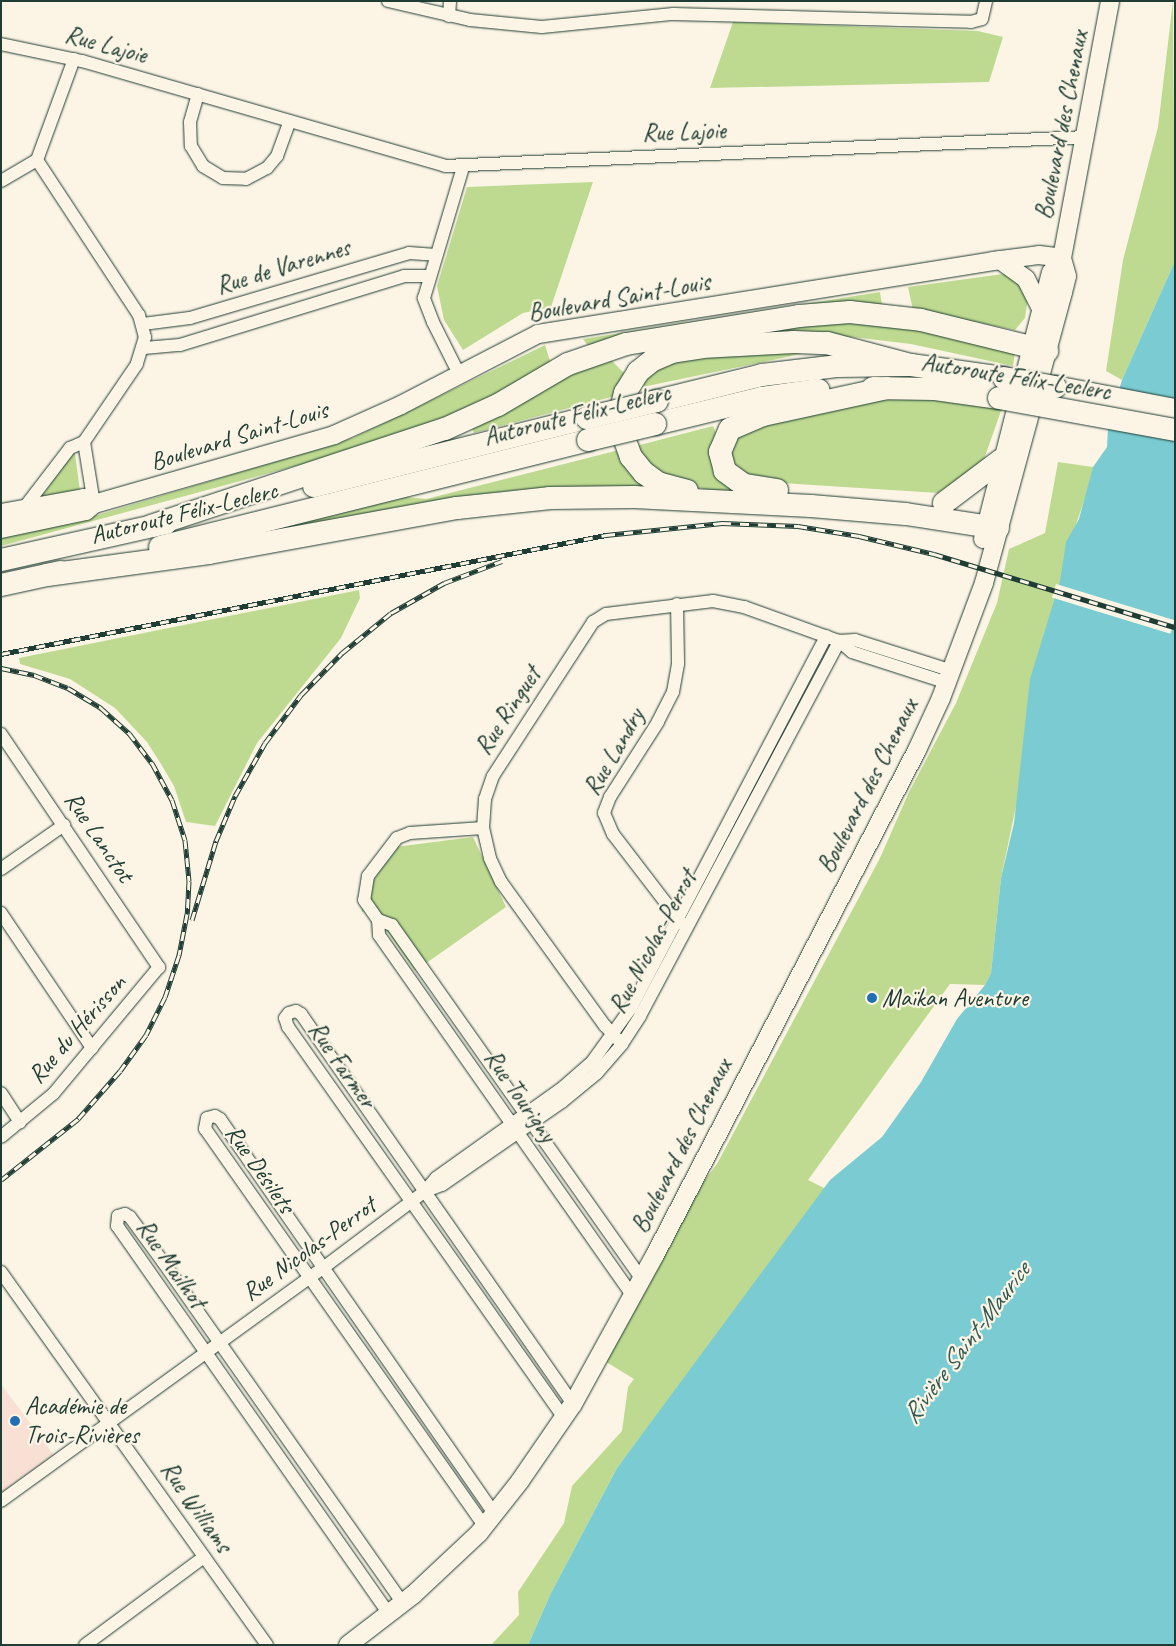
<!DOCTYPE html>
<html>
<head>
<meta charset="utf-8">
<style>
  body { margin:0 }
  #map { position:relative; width:1176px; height:1646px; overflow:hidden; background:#fcf5e5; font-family:Caveat,sans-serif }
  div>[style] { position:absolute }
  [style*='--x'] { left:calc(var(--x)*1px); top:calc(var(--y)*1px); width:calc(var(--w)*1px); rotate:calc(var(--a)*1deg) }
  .built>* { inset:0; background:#f8e1d4 }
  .green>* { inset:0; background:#beda91 }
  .water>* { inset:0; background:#7bccd2 }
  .pier>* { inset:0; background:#fcf5e5; transform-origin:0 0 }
  .roads { filter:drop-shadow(0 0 1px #1f3d34) drop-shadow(0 0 1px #1f3d34) }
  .street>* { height:12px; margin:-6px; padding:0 6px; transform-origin:6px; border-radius:6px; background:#fcf5e5 }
  .secondary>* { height:18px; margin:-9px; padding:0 9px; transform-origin:9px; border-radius:9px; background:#fcf5e5 }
  .highway>* { height:22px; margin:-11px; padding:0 11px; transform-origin:11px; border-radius:11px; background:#fcf5e5 }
  .rail>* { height:5px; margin-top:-2.5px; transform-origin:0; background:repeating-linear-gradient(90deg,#fcf5e5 0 9px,#1f3d34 0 18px); box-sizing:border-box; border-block:1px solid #1f3d34 }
  .bridges { filter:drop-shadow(0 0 1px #1f3d34) drop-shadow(0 0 1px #1f3d34) }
  .highway-bridge>* { height:22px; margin:-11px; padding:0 11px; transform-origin:11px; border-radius:11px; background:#fcf5e5 }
  .dots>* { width:14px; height:14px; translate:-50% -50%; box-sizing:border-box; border:2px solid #fcf5e5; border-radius:50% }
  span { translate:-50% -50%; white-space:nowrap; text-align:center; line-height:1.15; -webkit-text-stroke:4.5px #fcf5e5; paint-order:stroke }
  .street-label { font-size:25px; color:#1f3d34 }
  .poi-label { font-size:25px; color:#1f3d34 }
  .left { translate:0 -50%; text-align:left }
  .water-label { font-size:26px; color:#315a54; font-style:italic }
  .frame { position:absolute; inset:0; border:2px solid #1f3d34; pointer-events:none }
</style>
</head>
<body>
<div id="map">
  <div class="built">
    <div style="clip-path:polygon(1px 1384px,56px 1458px,1px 1498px)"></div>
  </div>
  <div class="green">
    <div style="clip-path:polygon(1173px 1px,1175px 261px,1122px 380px,1106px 371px,1123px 260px,1158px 127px)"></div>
    <div style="clip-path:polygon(733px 22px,978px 31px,1003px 37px,989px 82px,710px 88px)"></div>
    <div style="clip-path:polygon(593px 182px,551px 307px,523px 313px,463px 350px,444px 320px,437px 286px,467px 187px)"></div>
    <div style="clip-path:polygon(1003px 274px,1018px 280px,1028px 297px,1025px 318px,1015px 330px,913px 310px,908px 287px)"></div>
    <div style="clip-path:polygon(880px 292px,882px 306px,588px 346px,583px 339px)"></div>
    <div style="clip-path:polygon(870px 319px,1015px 353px,1013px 366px,911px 344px,852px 337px,770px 335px,758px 328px)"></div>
    <div style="clip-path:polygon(545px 345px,551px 364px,492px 401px,388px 441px,1px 546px,1px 536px,101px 514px,353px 438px)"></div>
    <div style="clip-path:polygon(801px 351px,801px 354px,633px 389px,661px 361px)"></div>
    <div style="clip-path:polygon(607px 356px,625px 374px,615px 396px,474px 433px,471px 426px)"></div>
    <div style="clip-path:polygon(940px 399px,1002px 408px,983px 462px,938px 493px,752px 481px,725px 455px,739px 429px,881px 400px)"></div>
    <div style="clip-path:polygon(713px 426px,741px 492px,712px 491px,667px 480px,632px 447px)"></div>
    <div style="clip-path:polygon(619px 450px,652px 489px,285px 534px,284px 527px,406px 497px,426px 499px)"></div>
    <div style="clip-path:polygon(73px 453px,75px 454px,80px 491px,41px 497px)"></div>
    <div style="clip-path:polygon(1058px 462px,1093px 467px,1093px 475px,1073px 533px,1001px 878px,991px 973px,985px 985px,950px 984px,808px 1180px,826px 1189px,617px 1468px,551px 1593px,528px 1645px,491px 1645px,519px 1615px,518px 1592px,564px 1523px,572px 1486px,622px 1431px,628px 1387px,634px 1379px,603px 1360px,660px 1237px,717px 1164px,880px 858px,909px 792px,956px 703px,997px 603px,1009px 549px,1045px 533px)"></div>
    <div style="clip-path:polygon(359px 590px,360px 598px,341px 638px,257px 743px,215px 826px,186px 822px,174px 786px,161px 764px,147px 742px,115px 708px,70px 679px,20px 664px,19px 658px)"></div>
    <div style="clip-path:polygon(473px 837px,506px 907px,415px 971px,371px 908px,362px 912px,361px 900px,395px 847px)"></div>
  </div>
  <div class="water">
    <div style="clip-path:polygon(1175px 261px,1175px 1645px,528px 1645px,551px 1593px,617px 1468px,830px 1180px,882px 1137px,921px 1082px,957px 1019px,985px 985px,991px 973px,1001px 878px,1014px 823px,1030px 679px,1060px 581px,1066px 542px,1079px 519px,1093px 467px,1107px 447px,1108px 427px,1122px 380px)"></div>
  </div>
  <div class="pier">
    <div style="left:1056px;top:584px;width:124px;height:14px;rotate:17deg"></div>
  </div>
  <div class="roads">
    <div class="street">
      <div style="--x:388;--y:1;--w:84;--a:13"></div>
      <div style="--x:470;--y:20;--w:72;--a:5.6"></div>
      <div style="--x:542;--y:27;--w:132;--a:-5.7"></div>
      <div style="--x:673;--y:14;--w:298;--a:1.5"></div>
      <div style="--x:971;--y:22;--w:11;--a:-15"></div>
      <div style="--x:982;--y:19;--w:18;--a:-77"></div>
      <div style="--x:449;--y:16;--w:15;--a:-86"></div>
      <div style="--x:1;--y:44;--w:83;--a:11.9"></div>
      <div style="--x:82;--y:61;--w:378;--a:16.1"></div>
      <div style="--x:445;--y:166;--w:641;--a:-2.59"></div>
      <div style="--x:74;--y:59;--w:108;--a:110.1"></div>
      <div style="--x:37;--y:160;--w:186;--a:56.7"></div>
      <div style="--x:139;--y:315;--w:23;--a:75"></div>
      <div style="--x:145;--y:337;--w:28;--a:107"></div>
      <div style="--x:137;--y:364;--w:94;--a:124.2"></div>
      <div style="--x:84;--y:442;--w:63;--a:80.8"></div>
      <div style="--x:198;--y:94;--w:29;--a:106"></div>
      <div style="--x:190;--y:122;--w:24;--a:88"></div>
      <div style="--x:191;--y:146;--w:23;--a:59"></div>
      <div style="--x:203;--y:166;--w:23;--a:31"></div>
      <div style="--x:223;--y:178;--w:23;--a:2"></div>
      <div style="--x:246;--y:179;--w:24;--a:-28"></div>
      <div style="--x:267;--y:168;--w:16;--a:-50"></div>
      <div style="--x:277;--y:156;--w:37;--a:-70"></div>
      <div style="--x:1;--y:181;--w:42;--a:-30.3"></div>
      <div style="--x:143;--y:324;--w:47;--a:-7.3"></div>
      <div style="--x:190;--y:318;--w:228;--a:-16.5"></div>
      <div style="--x:409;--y:253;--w:27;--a:4"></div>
      <div style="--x:144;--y:348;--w:36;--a:-5"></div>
      <div style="--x:180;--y:345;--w:234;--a:-17.1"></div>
      <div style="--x:404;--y:276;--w:25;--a:0"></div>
      <div style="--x:460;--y:376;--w:60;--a:-116.6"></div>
      <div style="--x:433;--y:322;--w:26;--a:-111"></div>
      <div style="--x:424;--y:298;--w:137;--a:-73.4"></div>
      <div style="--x:24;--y:508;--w:76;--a:-52.5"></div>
      <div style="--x:70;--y:448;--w:15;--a:-23"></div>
      <div style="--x:677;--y:604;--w:60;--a:89"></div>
      <div style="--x:678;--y:664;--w:28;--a:100"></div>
      <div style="--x:673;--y:692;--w:34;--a:117"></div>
      <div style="--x:658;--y:722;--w:89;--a:122.6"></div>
      <div style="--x:610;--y:797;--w:17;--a:111"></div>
      <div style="--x:604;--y:813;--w:23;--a:67"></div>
      <div style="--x:613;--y:834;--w:113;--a:52.5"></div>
      <div style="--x:839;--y:641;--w:17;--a:40"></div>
      <div style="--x:852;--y:652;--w:101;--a:17.9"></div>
      <div style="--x:1;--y:734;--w:282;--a:55.9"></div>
      <div style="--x:159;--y:967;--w:165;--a:129.8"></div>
      <div style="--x:53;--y:1094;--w:67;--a:140.4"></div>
      <div style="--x:483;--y:828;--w:73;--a:176.1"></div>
      <div style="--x:410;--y:833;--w:14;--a:159"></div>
      <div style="--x:397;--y:838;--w:48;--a:127.3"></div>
      <div style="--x:368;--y:876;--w:24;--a:99"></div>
      <div style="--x:364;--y:900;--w:24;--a:55"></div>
      <div style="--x:378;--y:920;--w:15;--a:86"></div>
      <div style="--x:379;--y:935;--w:441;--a:54.9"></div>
      <div style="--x:1;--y:869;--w:77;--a:-34.9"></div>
      <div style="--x:1;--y:913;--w:163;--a:56"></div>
      <div style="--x:378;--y:920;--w:15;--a:20"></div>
      <div style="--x:392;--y:925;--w:433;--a:54.8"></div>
      <div style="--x:622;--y:1044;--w:25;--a:-133"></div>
      <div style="--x:605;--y:1026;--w:178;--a:-125.8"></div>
      <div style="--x:501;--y:882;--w:26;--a:-115"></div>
      <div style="--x:490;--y:858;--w:31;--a:-103"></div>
      <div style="--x:483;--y:828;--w:29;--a:-86"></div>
      <div style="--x:485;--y:799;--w:24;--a:-71"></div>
      <div style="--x:493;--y:776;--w:184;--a:-57"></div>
      <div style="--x:593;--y:622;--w:15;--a:-32"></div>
      <div style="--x:606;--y:614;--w:108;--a:-6.9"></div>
      <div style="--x:713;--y:601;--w:32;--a:11"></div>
      <div style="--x:744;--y:607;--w:101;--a:19.7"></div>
      <div style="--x:839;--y:641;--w:16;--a:-4"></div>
      <div style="--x:855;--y:640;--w:102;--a:17.7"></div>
      <div style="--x:1;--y:1093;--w:35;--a:57"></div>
      <div style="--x:426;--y:1191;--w:17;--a:-21"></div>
      <div style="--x:442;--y:1185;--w:146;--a:-34.7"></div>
      <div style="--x:562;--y:1102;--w:45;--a:-39.6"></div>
      <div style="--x:597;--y:1073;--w:38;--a:-49"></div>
      <div style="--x:622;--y:1044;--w:33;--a:-57"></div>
      <div style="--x:640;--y:1016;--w:425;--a:-62"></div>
      <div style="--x:1;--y:1272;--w:458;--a:54.5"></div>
      <div style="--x:564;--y:1418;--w:479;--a:-125.2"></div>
      <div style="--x:288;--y:1027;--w:9;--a:-108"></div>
      <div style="--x:285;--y:1018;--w:6;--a:-51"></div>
      <div style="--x:289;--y:1013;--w:7;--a:-16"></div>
      <div style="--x:296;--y:1011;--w:6;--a:31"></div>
      <div style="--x:301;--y:1014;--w:475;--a:55.1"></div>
      <div style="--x:1;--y:1501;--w:397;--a:-35.9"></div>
      <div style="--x:323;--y:1268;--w:126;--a:-37"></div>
      <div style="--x:424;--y:1192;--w:18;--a:-49"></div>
      <div style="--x:436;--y:1178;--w:153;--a:-35.5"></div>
      <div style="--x:561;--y:1089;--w:41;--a:-41.1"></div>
      <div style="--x:592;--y:1062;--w:67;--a:-54.2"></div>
      <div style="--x:631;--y:1008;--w:420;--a:-62.3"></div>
      <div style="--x:485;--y:1527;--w:487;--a:-125.1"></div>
      <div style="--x:205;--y:1129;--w:11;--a:-80"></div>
      <div style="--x:207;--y:1118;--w:8;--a:-14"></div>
      <div style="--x:215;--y:1116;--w:6;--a:31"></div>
      <div style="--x:220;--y:1119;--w:481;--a:55.2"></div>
      <div style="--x:389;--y:1614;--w:474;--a:-125"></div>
      <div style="--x:117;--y:1226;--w:10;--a:-84"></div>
      <div style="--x:118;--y:1216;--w:7;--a:-16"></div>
      <div style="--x:125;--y:1214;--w:6;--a:31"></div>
      <div style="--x:130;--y:1217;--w:56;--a:53.7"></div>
      <div style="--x:163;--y:1262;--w:417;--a:54.9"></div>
      <div style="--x:85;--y:1645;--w:148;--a:-36.5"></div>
    </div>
    <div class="secondary">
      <div style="--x:1000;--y:260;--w:32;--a:36"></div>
      <div style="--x:1026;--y:279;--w:33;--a:63"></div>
      <div style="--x:1;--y:513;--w:84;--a:-10.2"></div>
      <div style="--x:84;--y:498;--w:12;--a:31"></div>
      <div style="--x:1;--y:529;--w:87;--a:-12"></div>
      <div style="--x:86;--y:511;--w:11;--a:-41"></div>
      <div style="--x:94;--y:504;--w:250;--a:-16"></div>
      <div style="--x:334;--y:435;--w:73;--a:-24.1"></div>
      <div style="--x:401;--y:405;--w:154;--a:-27.4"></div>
      <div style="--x:538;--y:334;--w:461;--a:-9.1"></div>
      <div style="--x:993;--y:261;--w:46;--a:-7.4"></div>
      <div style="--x:1039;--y:255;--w:23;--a:7"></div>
      <div style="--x:983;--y:539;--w:275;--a:-75.7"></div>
      <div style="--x:1051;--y:273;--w:19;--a:-54"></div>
      <div style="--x:1062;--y:258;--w:261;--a:-79.4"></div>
      <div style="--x:348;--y:1645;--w:82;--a:-37.6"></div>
      <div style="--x:413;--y:1595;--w:91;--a:-43.2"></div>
      <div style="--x:479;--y:1533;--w:66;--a:-51.7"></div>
      <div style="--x:520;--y:1481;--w:93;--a:-55.5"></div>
      <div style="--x:573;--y:1404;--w:170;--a:-61.2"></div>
      <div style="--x:655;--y:1255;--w:569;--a:-62.58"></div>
      <div style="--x:917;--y:750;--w:57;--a:-65.2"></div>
      <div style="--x:941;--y:698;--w:123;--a:-69.5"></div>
      <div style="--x:984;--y:583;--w:302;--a:-74.8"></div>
      <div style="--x:1063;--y:292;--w:16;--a:-76"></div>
      <div style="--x:1067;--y:276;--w:19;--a:-106"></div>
    </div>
    <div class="highway">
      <div style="--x:1055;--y:387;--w:122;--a:10.9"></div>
      <div style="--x:873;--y:388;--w:62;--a:0.9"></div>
      <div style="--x:935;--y:389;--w:65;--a:8"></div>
      <div style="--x:657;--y:401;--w:108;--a:-13.9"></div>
      <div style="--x:762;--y:375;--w:77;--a:-6.8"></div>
      <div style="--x:838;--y:366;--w:73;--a:-0.8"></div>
      <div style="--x:911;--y:365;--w:94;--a:8"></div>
      <div style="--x:655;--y:424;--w:110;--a:-13.7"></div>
      <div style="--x:762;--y:398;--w:57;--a:-8.1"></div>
      <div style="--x:314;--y:486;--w:281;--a:-14"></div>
      <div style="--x:777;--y:490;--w:33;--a:-171"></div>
      <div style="--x:744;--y:485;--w:24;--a:-144"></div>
      <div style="--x:725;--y:471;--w:20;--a:-105"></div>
      <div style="--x:720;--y:452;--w:25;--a:-67"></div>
      <div style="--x:730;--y:429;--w:36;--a:-23"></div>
      <div style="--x:763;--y:415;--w:127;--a:-12.3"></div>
      <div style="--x:687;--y:491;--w:30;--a:-165"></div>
      <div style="--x:658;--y:483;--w:17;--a:-144"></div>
      <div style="--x:644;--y:473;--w:21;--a:-129"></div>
      <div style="--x:631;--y:457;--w:30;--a:-110"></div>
      <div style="--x:621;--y:429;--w:16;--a:-94"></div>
      <div style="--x:620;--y:413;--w:21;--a:-76"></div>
      <div style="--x:625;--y:393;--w:25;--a:-58"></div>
      <div style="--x:638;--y:372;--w:19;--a:-39"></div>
      <div style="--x:653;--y:360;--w:21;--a:-23"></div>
      <div style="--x:672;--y:352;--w:30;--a:-9"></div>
      <div style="--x:702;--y:347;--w:92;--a:-3.1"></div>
      <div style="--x:794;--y:342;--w:33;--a:2"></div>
      <div style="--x:827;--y:343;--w:87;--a:14.7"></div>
      <div style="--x:944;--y:503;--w:71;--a:-37"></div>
      <div style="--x:151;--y:526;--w:310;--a:-18.3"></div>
      <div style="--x:445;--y:429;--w:58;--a:-24.4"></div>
      <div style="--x:498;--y:405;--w:81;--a:-30.4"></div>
      <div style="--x:568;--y:364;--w:61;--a:-19"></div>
      <div style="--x:626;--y:344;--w:175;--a:-9.2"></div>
      <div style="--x:799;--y:316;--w:51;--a:-4.5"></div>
      <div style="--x:850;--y:312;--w:71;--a:6.4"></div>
      <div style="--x:921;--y:320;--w:130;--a:13.8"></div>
      <div style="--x:160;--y:547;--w:441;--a:-14"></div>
      <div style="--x:1;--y:560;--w:169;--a:-12.6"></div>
      <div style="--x:47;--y:575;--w:163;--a:-7.7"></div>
      <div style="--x:209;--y:553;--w:252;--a:-10.3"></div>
      <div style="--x:457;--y:508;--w:94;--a:-6.1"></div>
      <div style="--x:550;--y:498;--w:84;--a:-0.7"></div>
      <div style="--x:634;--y:497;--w:177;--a:2.9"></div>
      <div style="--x:811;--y:506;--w:95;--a:4.8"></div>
      <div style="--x:906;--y:514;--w:93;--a:8.7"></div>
      <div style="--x:1;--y:585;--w:61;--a:-12.2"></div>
    </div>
  </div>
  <div class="rail">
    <div style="--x:1;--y:654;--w:617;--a:-11.13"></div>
    <div style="--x:606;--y:535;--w:117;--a:-5.9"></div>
    <div style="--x:722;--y:523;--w:76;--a:2.3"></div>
    <div style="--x:798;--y:526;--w:62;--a:9.3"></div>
    <div style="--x:859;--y:536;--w:77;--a:13.5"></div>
    <div style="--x:934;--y:554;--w:252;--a:16.9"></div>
    <div style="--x:1;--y:668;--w:34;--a:12"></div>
    <div style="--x:34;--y:675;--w:36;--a:21"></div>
    <div style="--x:68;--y:688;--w:39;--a:31"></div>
    <div style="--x:101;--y:708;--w:38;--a:42"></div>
    <div style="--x:129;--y:733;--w:38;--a:53"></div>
    <div style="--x:152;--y:763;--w:42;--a:61.6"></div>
    <div style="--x:172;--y:800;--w:42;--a:72"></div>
    <div style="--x:185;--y:840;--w:41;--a:84.4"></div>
    <div style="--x:189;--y:881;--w:33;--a:93"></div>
    <div style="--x:187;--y:914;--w:42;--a:101"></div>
    <div style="--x:179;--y:955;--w:44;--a:108.4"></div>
    <div style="--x:165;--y:997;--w:42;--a:116.6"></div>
    <div style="--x:146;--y:1035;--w:44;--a:125.8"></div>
    <div style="--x:120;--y:1071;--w:64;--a:131.2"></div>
    <div style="--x:78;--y:1119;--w:98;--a:141.6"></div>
    <div style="--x:192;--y:920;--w:83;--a:-73.1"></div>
    <div style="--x:216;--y:841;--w:49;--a:-67.1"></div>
    <div style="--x:235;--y:796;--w:61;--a:-60.5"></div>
    <div style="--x:265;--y:743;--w:60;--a:-53.1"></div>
    <div style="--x:301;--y:695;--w:59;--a:-45.7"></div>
    <div style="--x:342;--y:653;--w:63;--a:-39.2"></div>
    <div style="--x:391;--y:613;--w:61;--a:-29.5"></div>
    <div style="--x:444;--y:583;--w:62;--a:-20.8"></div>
  </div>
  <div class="bridges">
    <div class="highway-bridge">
      <div style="--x:1004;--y:378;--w:52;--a:10"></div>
      <div style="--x:999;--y:398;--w:179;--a:10.3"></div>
      <div style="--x:587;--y:418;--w:72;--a:-13.7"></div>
      <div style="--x:588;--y:440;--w:69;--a:-13.4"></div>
    </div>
  </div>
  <div class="dots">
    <div style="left:872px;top:998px;background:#1f6fb2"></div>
    <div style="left:15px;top:1421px;background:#1f6fb2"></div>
  </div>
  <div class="street-label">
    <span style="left:106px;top:45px;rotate:15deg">Rue Lajoie</span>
    <span style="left:1062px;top:125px;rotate:-79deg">Boulevard des Chenaux</span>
    <span style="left:684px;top:132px;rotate:-2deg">Rue Lajoie</span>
    <span style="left:283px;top:267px;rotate:-17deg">Rue de Varennes</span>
    <span style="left:619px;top:298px;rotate:-10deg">Boulevard Saint-Louis</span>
    <span style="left:1016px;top:377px;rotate:9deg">Autoroute Félix-Leclerc</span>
    <span style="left:577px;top:415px;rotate:-14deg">Autoroute Félix-Leclerc</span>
    <span style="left:239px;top:436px;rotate:-17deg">Boulevard Saint-Louis</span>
    <span style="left:184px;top:513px;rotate:-14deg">Autoroute Félix-Leclerc</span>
    <span style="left:508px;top:711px;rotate:-57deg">Rue Ringuet</span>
    <span style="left:614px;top:752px;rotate:-60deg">Rue Landry</span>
    <span style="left:868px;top:786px;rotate:-63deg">Boulevard des Chenaux</span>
    <span style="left:99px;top:837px;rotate:56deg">Rue Lanctot</span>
    <span style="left:653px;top:942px;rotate:-62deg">Rue Nicolas-Perrot</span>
    <span style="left:77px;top:1029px;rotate:-49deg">Rue du Hérisson</span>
    <span style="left:342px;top:1065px;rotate:55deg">Rue Farmer</span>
    <span style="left:520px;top:1096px;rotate:55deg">Rue Tourigny</span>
    <span style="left:682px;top:1146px;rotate:-63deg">Boulevard des Chenaux</span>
    <span style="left:260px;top:1169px;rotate:55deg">Rue Désilets</span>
    <span style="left:309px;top:1249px;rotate:-36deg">Rue Nicolas-Perrot</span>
    <span style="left:171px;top:1264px;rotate:55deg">Rue Mailhot</span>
    <span style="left:196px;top:1507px;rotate:55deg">Rue Williams</span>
  </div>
  <div class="poi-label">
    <span class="left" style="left:882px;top:998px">Maïkan Aventure</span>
    <span class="left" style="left:25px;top:1421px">Académie de<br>Trois-Rivières</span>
  </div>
  <div class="water-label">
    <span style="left:966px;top:1343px;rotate:-53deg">Rivière Saint-Maurice</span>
  </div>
  <div class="frame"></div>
</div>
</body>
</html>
